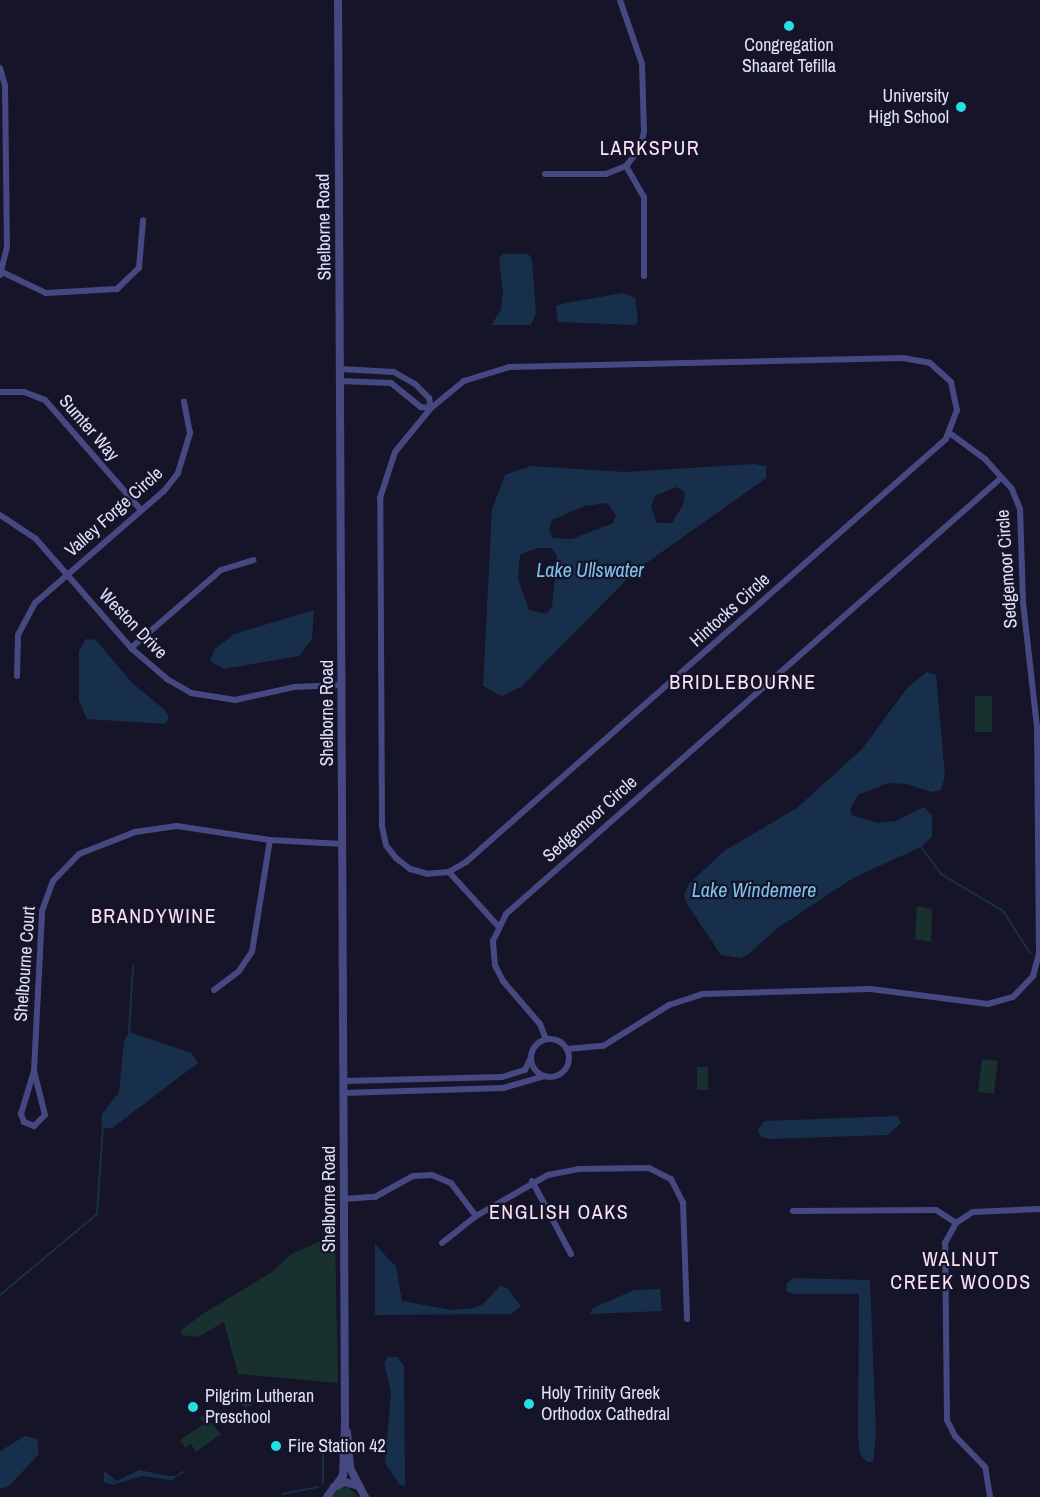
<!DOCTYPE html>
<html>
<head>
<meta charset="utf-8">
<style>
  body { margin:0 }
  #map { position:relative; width:1040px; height:1497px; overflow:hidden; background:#161428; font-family:"Archivo Narrow",sans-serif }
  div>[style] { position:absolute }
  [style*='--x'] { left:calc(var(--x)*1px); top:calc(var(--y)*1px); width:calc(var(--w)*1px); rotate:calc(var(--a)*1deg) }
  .green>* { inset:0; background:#18312e; transform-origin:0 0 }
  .round { border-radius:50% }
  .water>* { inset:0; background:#172f4a }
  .stream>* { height:2px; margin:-1px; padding:0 1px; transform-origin:1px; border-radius:1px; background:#172f4a }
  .minor>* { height:6px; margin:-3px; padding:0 3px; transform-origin:3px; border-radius:3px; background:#464981 }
  .minor>.ring { margin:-3px; padding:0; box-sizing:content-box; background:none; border:6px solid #464981; border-radius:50% }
  .tertiary>* { height:8px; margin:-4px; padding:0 4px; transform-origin:4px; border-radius:4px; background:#464981 }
  .dots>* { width:16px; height:16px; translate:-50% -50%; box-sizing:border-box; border:3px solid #161428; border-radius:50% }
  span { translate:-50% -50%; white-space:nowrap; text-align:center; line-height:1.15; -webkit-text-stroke:4.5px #161428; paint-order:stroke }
  .poi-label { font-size:18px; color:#e0e0fb }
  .right { translate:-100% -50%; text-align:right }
  .left { translate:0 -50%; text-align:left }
  .street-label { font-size:18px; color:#e0e0fb }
  .neighbourhood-label { font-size:20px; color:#fbe2f4; letter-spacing:1.5px }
  .water-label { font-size:20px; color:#7cc3ec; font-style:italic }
</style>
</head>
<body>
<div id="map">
  <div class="green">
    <div style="left:975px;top:696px;width:17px;height:36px"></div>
    <div style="clip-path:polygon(917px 906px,932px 909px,931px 942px,915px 939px)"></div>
    <div style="left:982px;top:1059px;width:16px;height:33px;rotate:7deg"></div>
    <div style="left:697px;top:1067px;width:11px;height:23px"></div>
    <div style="clip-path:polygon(335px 1234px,338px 1383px,238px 1374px,224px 1322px,198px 1337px,182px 1335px,180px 1331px,201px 1315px,272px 1272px,290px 1255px)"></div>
    <div class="round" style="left:239px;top:1391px;width:16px;height:16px"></div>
    <div style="clip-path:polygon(204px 1415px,221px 1434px,196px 1452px,191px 1444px,185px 1448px,180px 1440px,204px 1424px,200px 1418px)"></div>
    <div style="clip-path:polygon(348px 1487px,359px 1497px,332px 1497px,339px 1489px)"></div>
  </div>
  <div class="water">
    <div style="clip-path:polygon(502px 254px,528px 254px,532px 259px,536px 313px,531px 325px,491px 325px,501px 310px,503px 292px,499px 258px)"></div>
    <div style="clip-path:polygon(623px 293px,635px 298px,638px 320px,635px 325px,558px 322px,556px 306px,565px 303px)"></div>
    <div style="clip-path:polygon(evenodd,754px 464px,766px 466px,766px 478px,635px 571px,521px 687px,502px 696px,483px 686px,492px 509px,505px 475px,531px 466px,625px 472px,754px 464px,676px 487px,685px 492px,683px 505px,672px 523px,657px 523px,651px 507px,655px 496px,676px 487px,754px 464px,607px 503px,616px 515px,613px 523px,572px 539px,553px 538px,549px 530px,552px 520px,584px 506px,607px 503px,754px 464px,537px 548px,551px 548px,557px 556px,552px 607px,546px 614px,529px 610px,518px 579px,520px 555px,537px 548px)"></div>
    <div style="clip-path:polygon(314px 610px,312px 639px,299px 656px,224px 669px,210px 661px,215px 649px,234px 634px)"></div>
    <div style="clip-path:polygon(86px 639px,96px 640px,131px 682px,165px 710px,169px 718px,165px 724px,87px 719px,79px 701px,79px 651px)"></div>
    <div style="clip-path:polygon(927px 672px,936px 675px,945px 776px,941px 790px,932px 792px,906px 784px,888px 783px,858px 795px,850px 809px,851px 815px,877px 823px,895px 821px,924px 807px,932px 815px,932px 837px,921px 847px,853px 878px,775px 930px,749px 954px,741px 958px,721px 955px,687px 904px,684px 895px,689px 884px,724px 851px,797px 808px,862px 749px,908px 687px)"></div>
    <div style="clip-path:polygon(129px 1032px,191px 1053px,198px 1063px,112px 1128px,106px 1128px,101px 1125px,102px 1114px,119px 1092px,124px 1041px)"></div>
    <div style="clip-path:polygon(898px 1116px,901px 1123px,888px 1135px,768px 1139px,760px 1136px,758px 1130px,764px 1121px)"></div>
    <div style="clip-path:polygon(375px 1244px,396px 1267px,402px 1301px,452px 1310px,473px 1308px,482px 1305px,500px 1286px,507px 1288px,521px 1306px,511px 1314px,375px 1315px)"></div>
    <div style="clip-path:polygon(793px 1278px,870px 1280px,876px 1435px,873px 1462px,867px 1462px,860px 1454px,858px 1435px,859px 1294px,793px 1294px,786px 1291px,787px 1283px)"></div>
    <div style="clip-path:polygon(660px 1289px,662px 1311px,590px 1314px,593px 1308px,634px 1290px)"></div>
    <div style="clip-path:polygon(388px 1357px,397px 1357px,404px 1366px,405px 1486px,400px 1485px,385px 1463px,391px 1392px,384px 1362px)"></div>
    <div style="clip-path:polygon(25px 1436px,37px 1439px,39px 1454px,9px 1486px,0 1489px,0 1451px)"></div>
    <div style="clip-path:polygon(139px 1470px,169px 1476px,178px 1476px,172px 1480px,142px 1476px,112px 1485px,104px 1482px,104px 1471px,117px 1481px)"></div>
  </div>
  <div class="stream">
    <div style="--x:921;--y:847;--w:34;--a:53"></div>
    <div style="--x:941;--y:874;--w:72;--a:30.8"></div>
    <div style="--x:1003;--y:911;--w:50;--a:57.3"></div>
    <div style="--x:129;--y:1032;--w:66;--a:-86.5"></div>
    <div style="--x:0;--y:1295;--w:126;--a:-39.9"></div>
    <div style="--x:97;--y:1214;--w:88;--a:-86.1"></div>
    <div style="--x:323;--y:1452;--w:31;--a:90"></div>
    <div style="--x:178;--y:1475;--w:6;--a:-31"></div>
    <div style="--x:282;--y:1494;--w:37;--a:-11"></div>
  </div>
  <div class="minor">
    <div style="--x:0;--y:68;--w:18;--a:74"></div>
    <div style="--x:5;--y:85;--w:162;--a:89.3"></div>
    <div style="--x:7;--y:247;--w:29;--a:104"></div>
    <div style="--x:626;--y:166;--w:36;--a:60"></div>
    <div style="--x:644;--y:197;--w:79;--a:90"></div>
    <div style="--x:545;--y:174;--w:61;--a:0"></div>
    <div style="--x:606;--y:174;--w:22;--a:-22"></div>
    <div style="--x:626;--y:166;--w:22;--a:-51"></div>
    <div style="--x:640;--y:149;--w:17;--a:-77"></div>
    <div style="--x:644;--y:132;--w:68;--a:-91.7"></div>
    <div style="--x:642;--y:64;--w:68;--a:-109"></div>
    <div style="--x:2;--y:272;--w:49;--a:25.5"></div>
    <div style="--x:46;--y:293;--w:71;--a:-3.2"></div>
    <div style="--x:117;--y:289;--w:30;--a:-44"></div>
    <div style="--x:139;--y:268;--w:48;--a:-85.2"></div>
    <div style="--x:903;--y:358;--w:27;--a:10"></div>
    <div style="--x:930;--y:363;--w:28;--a:42"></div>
    <div style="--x:951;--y:382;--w:29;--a:78"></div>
    <div style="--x:957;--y:410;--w:31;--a:111"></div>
    <div style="--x:946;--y:439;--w:640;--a:138.61"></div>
    <div style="--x:466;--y:862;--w:20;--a:150"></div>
    <div style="--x:449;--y:872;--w:21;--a:175"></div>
    <div style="--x:428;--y:874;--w:19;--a:-164"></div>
    <div style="--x:410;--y:869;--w:18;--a:-142"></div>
    <div style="--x:396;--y:858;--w:16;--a:-128"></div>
    <div style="--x:386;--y:845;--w:19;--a:-102"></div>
    <div style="--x:382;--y:826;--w:328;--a:-90.3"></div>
    <div style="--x:380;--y:498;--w:48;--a:-71.9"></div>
    <div style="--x:395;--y:452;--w:57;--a:-50.7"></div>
    <div style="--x:431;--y:408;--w:43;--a:-39.3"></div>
    <div style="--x:464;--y:381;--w:47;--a:-17.3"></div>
    <div style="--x:509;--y:367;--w:394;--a:-1.3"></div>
    <div style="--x:340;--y:369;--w:54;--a:3.2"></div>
    <div style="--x:394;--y:372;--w:24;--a:30"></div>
    <div style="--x:415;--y:384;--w:20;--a:45"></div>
    <div style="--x:429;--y:398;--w:10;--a:79"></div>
    <div style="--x:340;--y:381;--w:51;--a:2.2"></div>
    <div style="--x:391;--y:383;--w:38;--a:39"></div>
    <div style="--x:421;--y:407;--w:10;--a:6"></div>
    <div style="--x:0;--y:392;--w:24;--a:0"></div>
    <div style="--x:24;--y:392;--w:22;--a:21"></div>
    <div style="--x:45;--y:400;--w:146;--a:48.9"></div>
    <div style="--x:0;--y:515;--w:43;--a:33.7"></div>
    <div style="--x:36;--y:539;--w:145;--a:48.9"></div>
    <div style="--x:131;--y:648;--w:48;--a:40.7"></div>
    <div style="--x:167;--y:679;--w:28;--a:30"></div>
    <div style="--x:191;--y:693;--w:45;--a:9"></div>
    <div style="--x:235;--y:700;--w:60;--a:-12.4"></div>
    <div style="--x:294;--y:687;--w:48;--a:-2.4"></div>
    <div style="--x:131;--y:648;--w:119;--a:-40.9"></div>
    <div style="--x:221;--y:570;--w:34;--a:-17"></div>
    <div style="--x:17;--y:676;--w:41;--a:-88.6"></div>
    <div style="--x:18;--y:635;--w:36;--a:-62"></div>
    <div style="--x:35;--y:603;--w:171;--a:-41"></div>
    <div style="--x:164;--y:491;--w:23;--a:-52"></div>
    <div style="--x:178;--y:473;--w:42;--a:-73.3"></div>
    <div style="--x:190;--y:433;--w:32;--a:-101"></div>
    <div style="--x:449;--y:872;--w:73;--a:47.8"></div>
    <div style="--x:214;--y:990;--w:31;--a:-37"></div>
    <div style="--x:239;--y:971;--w:23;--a:-56"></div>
    <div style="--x:252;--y:952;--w:113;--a:-80.9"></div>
    <div style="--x:546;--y:1039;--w:16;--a:-112"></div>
    <div style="--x:540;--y:1024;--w:57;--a:-130.7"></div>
    <div style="--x:503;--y:981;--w:18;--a:-117"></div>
    <div style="--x:495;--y:965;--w:24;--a:-95"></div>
    <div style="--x:493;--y:941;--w:30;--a:-64"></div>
    <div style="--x:506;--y:914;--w:660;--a:-41.37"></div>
    <div class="ring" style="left:531px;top:1039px;width:32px;height:32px"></div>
    <div style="--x:567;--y:1049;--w:36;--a:-5"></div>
    <div style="--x:603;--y:1046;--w:78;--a:-31.8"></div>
    <div style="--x:669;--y:1005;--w:35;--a:-18"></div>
    <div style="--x:702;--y:994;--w:169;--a:-1.7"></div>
    <div style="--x:871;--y:989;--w:118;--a:7.3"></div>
    <div style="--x:988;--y:1004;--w:26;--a:-16"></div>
    <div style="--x:1013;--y:997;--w:29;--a:-46"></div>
    <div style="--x:1033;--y:976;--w:24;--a:-75"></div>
    <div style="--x:1039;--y:953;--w:226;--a:-90.5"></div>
    <div style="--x:1037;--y:727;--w:125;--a:-96.4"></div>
    <div style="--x:1023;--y:603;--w:94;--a:-91.8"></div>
    <div style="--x:1020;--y:509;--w:22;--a:-112"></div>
    <div style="--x:1012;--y:489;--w:40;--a:-132"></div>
    <div style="--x:985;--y:459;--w:42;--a:-143.7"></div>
    <div style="--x:34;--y:1071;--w:160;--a:-87.1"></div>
    <div style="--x:42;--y:911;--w:32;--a:-70"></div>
    <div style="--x:53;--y:881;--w:37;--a:-46"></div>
    <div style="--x:79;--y:854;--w:60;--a:-21.4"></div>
    <div style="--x:135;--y:832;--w:42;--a:-8.1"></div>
    <div style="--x:177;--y:826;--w:94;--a:8.6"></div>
    <div style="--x:270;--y:840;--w:72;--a:3.2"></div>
    <div style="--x:34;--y:1071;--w:45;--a:76"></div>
    <div style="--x:45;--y:1115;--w:16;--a:135"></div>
    <div style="--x:34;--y:1126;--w:11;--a:-158"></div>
    <div style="--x:24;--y:1122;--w:9;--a:-111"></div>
    <div style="--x:21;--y:1114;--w:45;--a:-73.2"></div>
    <div style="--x:343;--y:1081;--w:159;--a:-1.4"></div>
    <div style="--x:502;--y:1077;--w:24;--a:-17"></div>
    <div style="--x:525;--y:1070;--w:14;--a:-65"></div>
    <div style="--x:343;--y:1093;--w:160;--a:-1.8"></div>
    <div style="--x:503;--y:1088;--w:44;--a:-15.9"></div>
    <div style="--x:532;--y:1181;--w:83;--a:61.9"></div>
    <div style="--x:343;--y:1199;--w:32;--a:-4"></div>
    <div style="--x:375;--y:1197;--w:43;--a:-28.9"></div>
    <div style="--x:413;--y:1176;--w:19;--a:-3"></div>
    <div style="--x:432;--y:1175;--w:21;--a:23"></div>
    <div style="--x:451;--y:1183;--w:41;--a:52.9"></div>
    <div style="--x:793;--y:1211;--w:143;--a:-0.4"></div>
    <div style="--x:936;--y:1210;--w:24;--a:33"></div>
    <div style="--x:442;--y:1243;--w:43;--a:-38.5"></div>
    <div style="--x:476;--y:1216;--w:83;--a:-29.7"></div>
    <div style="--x:548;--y:1175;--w:31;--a:-11"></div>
    <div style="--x:578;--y:1169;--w:71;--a:-0.8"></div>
    <div style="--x:649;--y:1168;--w:25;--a:27"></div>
    <div style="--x:671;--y:1179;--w:27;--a:63"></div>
    <div style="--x:683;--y:1203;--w:116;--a:88"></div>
    <div style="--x:990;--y:1497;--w:30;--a:-99"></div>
    <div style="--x:985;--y:1467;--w:43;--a:-134.1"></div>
    <div style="--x:955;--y:1436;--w:18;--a:-117"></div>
    <div style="--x:947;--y:1420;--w:177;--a:-90.6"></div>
    <div style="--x:945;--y:1243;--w:23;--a:-61"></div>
    <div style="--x:956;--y:1223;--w:20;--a:-33"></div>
    <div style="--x:973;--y:1212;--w:67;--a:-2.6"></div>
  </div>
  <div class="tertiary">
    <div style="--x:347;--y:1432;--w:36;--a:85"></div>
    <div style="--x:350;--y:1468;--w:20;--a:63"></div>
    <div style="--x:337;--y:1484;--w:11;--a:-56"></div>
    <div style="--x:343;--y:1475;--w:50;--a:-87.7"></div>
    <div style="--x:345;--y:1425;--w:1425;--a:-90.28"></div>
    <div style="--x:327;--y:1497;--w:12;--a:-55"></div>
    <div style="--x:334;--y:1487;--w:12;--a:-24"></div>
    <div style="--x:345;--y:1482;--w:15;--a:16"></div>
    <div style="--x:359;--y:1486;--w:13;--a:61"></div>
  </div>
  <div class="dots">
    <div style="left:789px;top:26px;background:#26dfe0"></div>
    <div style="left:961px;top:107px;background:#26dfe0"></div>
    <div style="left:529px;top:1404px;background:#26dfe0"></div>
    <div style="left:193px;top:1407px;background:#26dfe0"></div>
    <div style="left:276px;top:1446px;background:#26dfe0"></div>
  </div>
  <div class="poi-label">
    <span style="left:789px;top:56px">Congregation<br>Shaaret Tefilla</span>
    <span class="right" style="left:949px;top:107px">University<br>High School</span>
    <span class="left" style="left:541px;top:1404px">Holy Trinity Greek<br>Orthodox Cathedral</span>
    <span class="left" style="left:205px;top:1407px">Pilgrim Lutheran<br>Preschool</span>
    <span class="left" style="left:288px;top:1446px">Fire Station 42</span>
  </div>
  <div class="street-label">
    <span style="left:324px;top:227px;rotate:-91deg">Shelborne Road</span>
    <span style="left:89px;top:428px;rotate:49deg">Sumter Way</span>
    <span style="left:114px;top:512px;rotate:-42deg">Valley Forge Circle</span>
    <span style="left:1007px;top:569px;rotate:-94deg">Sedgemoor Circle</span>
    <span style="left:730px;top:610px;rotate:-42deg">Hintocks Circle</span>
    <span style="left:133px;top:624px;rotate:46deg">Weston Drive</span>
    <span style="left:327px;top:713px;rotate:-90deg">Shelborne Road</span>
    <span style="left:590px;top:819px;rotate:-42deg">Sedgemoor Circle</span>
    <span style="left:25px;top:964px;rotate:-86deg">Shelbourne Court</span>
    <span style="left:329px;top:1199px;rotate:-90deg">Shelborne Road</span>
  </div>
  <div class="neighbourhood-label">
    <span style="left:650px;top:147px">LARKSPUR</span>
    <span style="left:743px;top:681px">BRIDLEBOURNE</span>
    <span style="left:154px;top:915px">BRANDYWINE</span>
    <span style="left:559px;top:1211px">ENGLISH OAKS</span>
    <span style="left:961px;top:1270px">WALNUT<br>CREEK WOODS</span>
  </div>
  <div class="water-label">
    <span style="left:590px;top:569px">Lake Ullswater</span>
    <span style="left:754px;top:889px">Lake Windemere</span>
  </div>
</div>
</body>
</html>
